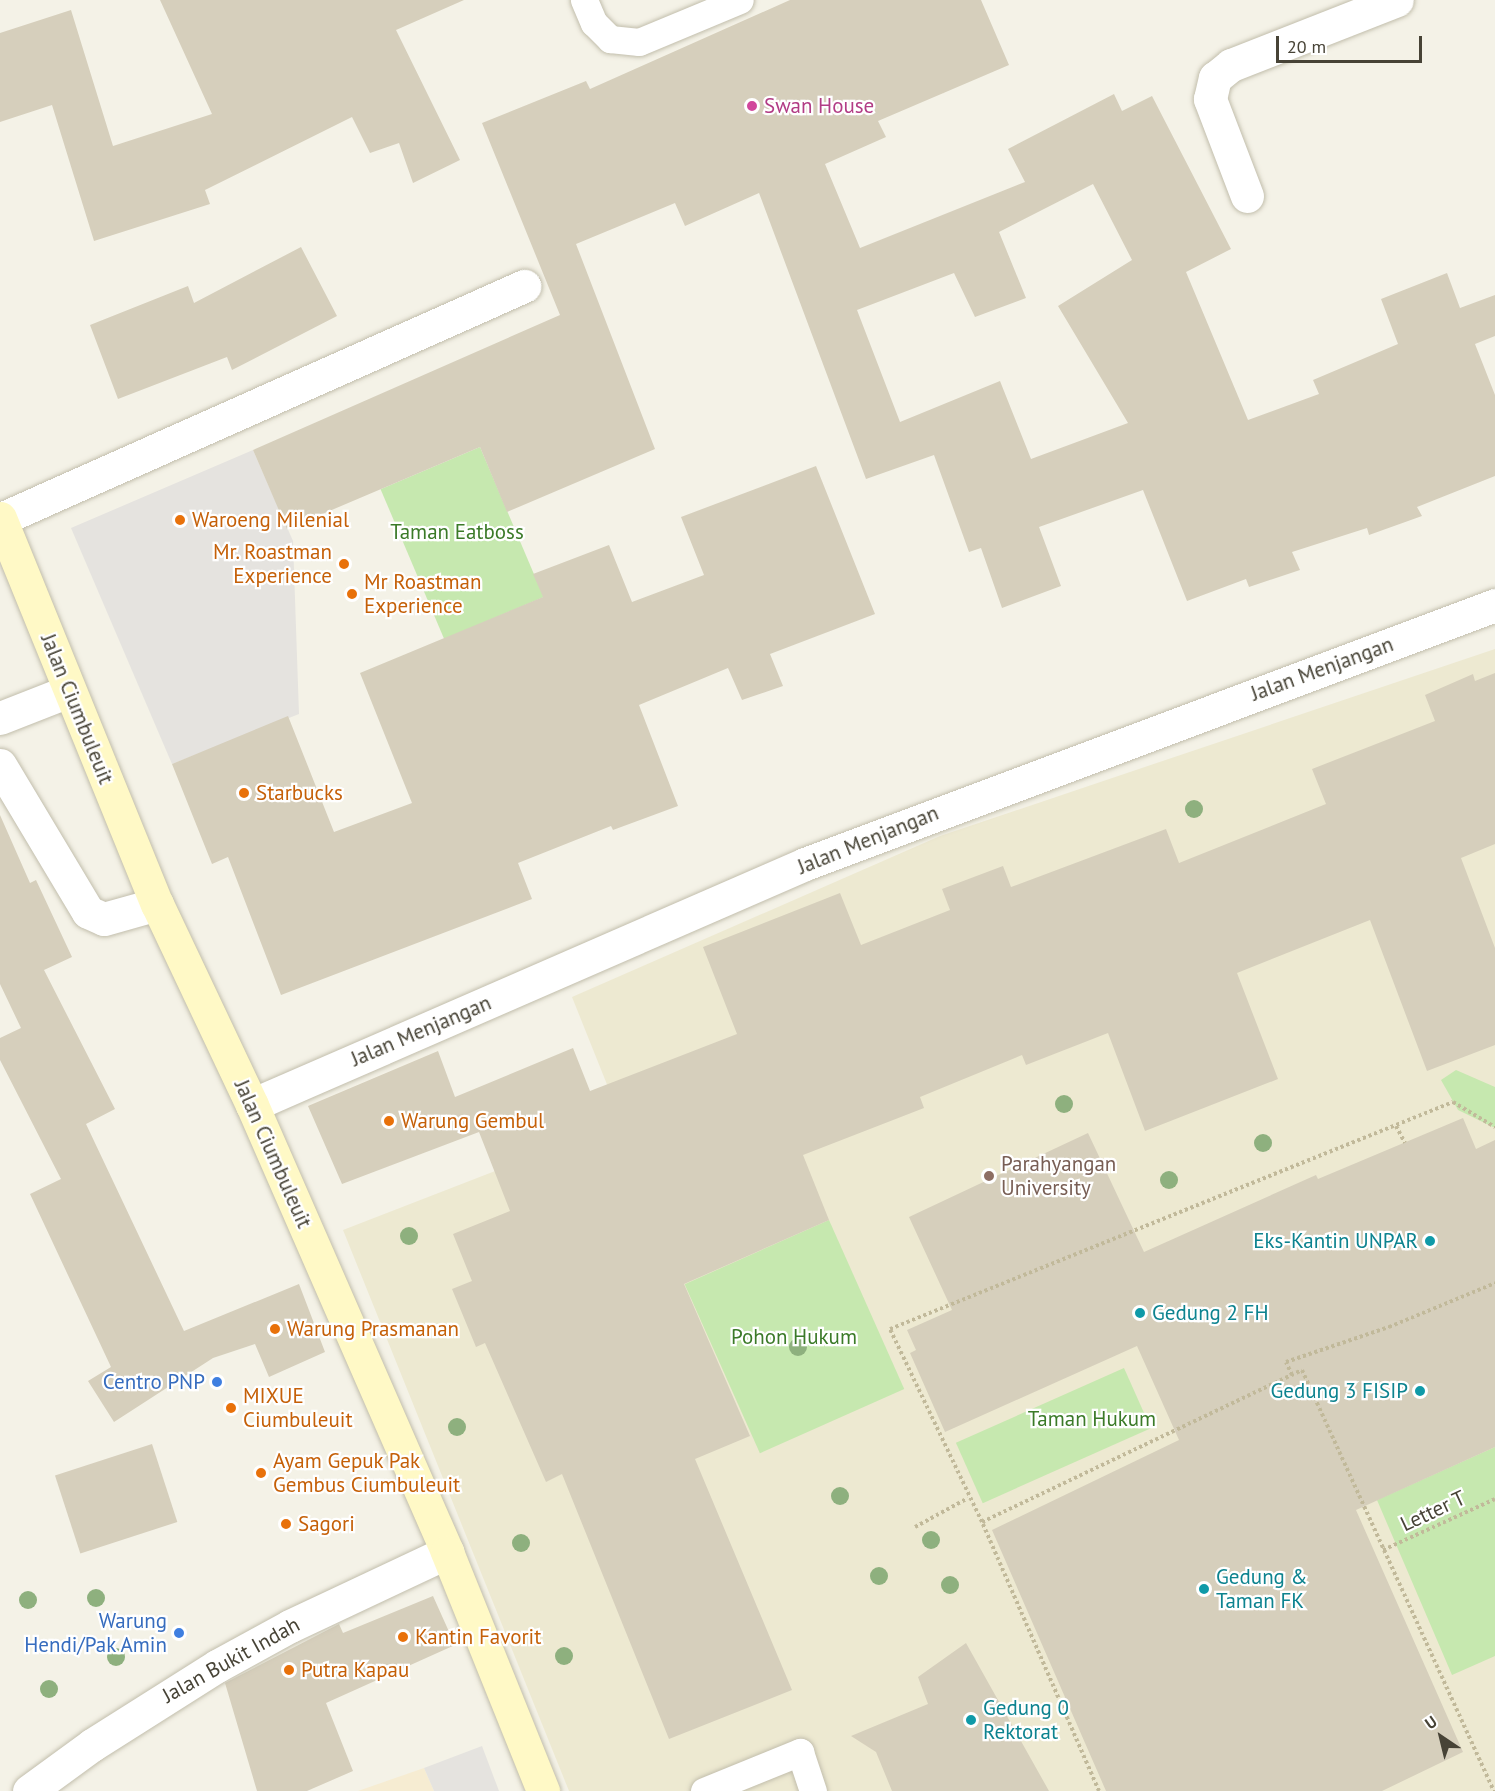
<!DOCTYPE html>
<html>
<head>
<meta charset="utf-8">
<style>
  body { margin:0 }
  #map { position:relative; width:1495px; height:1791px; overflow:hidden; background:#f4f2e7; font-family:"PT Sans",sans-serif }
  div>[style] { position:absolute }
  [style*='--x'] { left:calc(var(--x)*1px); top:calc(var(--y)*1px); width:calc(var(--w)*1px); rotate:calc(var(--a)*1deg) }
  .commercial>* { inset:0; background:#f6ecd2 }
  .education>* { inset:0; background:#ede9d1 }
  .green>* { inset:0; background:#c6e8af; transform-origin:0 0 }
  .parking>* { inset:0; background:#e5e3df }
  .building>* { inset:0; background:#d6cfbc; transform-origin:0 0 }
  .path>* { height:4px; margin-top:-2px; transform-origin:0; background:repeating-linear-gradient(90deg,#c1b99a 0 3px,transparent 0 6px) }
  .roads { filter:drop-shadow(0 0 2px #c2beac) drop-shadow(0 0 2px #c2beac) }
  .service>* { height:27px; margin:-13.5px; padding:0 13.5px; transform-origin:13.5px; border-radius:13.5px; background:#fff }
  .minor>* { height:33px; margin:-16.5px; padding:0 16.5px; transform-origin:16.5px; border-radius:16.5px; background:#fff }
  .secondary>* { height:33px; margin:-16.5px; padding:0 16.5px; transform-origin:16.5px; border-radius:16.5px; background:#fff9c6 }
  .trees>* { width:18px; height:18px; margin:-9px; border-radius:50%; background:#8eb07e }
  .dots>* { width:16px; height:16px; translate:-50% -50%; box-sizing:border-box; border:3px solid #fff; border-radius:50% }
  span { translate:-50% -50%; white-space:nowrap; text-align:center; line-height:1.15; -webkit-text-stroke:4.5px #fff; paint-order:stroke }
  .hotel-label { font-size:21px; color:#b23c85 }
  .left { translate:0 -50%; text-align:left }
  .food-label { font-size:21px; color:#c56008 }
  .right { translate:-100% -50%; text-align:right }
  .park-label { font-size:21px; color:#3b7a28 }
  .street-label { font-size:21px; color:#474336 }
  .education-label { font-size:21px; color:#785e54 }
  .culture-label { font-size:21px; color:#0d838f }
  .shop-label { font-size:21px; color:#366cbe }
  .north { position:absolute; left:1411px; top:1707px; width:60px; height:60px; -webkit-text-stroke:4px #fff; paint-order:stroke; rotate:325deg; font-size:16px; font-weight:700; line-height:24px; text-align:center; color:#474336 }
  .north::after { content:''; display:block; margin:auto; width:21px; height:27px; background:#474336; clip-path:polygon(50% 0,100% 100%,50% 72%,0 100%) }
  .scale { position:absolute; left:1276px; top:36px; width:146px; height:27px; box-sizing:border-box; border:3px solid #474336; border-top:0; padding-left:8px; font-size:18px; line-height:21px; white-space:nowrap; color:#474336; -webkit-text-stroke:4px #fff; paint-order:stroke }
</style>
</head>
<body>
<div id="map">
  <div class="commercial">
    <div style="clip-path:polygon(424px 1768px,434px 1791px,358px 1791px)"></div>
  </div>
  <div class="education">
    <div style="clip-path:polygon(1495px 649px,1495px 1791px,569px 1791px,343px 1230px,622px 1122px,572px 997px,940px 836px)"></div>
  </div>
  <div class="green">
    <div style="left:480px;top:447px;width:163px;height:108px;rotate:67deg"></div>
    <div style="clip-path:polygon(1456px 1070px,1495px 1087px,1495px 1128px,1458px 1110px,1441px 1080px)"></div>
    <div style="left:829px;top:1220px;width:185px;height:158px;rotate:66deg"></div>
    <div style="left:1124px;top:1368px;width:66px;height:184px;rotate:66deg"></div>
    <div style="clip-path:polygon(1495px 1447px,1495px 1656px,1452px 1675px,1377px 1500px)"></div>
  </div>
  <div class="parking">
    <div style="clip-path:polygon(253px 450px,293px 541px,299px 714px,172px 764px,71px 528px)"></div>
    <div style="clip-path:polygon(482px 1746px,499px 1791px,434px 1791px,424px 1768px)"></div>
  </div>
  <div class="building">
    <div style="clip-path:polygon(160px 0,464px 0,396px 30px,460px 160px,413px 183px,399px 143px,370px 153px,352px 117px,205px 190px,210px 204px,94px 241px,52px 105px,0 122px,0 33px,71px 10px,113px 146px,212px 114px)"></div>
    <div style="clip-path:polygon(evenodd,790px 0,981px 0,1009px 65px,878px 121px,886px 137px,825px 164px,860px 248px,1025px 182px,1008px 149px,1114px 94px,1122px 111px,1152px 96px,1231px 249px,1186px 272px,1248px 420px,1319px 394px,1313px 380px,1398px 344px,1381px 299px,1447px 273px,1460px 308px,1495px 295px,1495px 336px,1475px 344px,1495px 395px,1495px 476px,1417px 507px,1422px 516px,1369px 535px,1367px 528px,1292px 552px,1300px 570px,1249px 587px,1246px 579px,1187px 601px,1143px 490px,1039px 527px,1061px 586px,1002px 608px,981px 548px,969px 552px,934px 455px,866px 479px,759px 193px,685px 226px,675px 203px,576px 244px,655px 449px,507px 512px,480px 447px,287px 529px,253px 450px,560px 315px,482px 123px,586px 81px,590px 89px,790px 0,1093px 184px,1132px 260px,1058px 306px,1128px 423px,1031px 459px,1000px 381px,900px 422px,857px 310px,954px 273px,975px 317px,1026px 298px,999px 232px,1093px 184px)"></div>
    <div style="clip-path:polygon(301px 247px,337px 316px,232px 370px,227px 357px,118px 399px,90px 325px,188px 286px,194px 303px)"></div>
    <div style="clip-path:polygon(816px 466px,875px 614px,770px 654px,783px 686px,742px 700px,728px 668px,639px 705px,678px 806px,613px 830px,611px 826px,518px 863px,532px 899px,281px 995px,228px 857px,212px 864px,172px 764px,288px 716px,334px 832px,412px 803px,360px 673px,543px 597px,533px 574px,609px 545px,632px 602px,704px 575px,681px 517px)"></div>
    <div style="clip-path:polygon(1495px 673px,1495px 844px,1461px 858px,1495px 948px,1495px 1045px,1427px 1071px,1370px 920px,1237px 973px,1278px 1079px,1145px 1131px,1108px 1033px,1026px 1065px,1022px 1055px,920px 1097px,924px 1108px,803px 1155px,829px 1220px,684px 1284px,750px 1436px,695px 1459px,792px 1690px,669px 1739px,562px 1474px,546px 1482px,485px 1343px,476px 1347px,452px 1289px,472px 1281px,453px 1234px,510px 1211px,479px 1132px,342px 1184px,308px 1106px,438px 1051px,455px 1097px,573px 1048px,590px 1091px,737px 1034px,703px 947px,840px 893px,861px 945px,950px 910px,942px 889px,1003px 866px,1011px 887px,1166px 829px,1179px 863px,1326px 804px,1312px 769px,1435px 721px,1425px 695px,1473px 674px,1475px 681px)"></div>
    <div style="clip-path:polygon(0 815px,30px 883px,36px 880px,72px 957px,44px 970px,115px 1109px,86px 1124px,184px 1331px,299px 1284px,325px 1352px,269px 1377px,255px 1344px,213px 1358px,114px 1422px,88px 1381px,111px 1367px,30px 1194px,61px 1179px,0 1060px,0 1038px,21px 1028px,0 984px)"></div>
    <div style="clip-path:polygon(1463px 1118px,1476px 1149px,1495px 1140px,1495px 1447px,1356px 1510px,1463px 1752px,1382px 1791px,1106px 1791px,992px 1530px,1179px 1440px,1137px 1346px,945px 1432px,910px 1353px,916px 1350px,907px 1330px,952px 1310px,909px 1217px,1088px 1133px,1144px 1252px,1316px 1175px,1318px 1179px)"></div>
    <div style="left:152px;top:1444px;width:82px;height:102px;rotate:72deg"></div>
    <div style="clip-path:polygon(433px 1596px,455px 1645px,326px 1703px,353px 1771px,307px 1791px,257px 1791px,225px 1683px,339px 1624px,343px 1633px)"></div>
    <div style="clip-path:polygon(966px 1643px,1049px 1791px,892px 1791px,876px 1752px,851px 1736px,928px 1704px,918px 1677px)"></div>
  </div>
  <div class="path">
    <div style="--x:1396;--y:1126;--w:19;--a:62"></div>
    <div style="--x:1292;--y:1375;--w:14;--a:-115"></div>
    <div style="--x:1286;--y:1362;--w:109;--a:-18.8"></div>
    <div style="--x:1389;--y:1327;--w:115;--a:-22.5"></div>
    <div style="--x:982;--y:1522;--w:354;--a:-25.4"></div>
    <div style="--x:1302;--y:1370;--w:463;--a:65.5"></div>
    <div style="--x:915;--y:1527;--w:60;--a:-28.7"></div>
    <div style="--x:1383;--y:1550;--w:123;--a:-24.5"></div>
    <div style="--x:1099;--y:1791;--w:293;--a:-113.5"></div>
    <div style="--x:982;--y:1522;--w:214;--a:-115.5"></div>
    <div style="--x:890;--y:1329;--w:607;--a:-21.96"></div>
    <div style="--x:1453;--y:1102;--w:49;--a:30.8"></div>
  </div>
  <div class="roads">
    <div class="service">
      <div style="--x:584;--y:0;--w:25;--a:67"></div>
      <div style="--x:594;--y:23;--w:23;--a:45"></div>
      <div style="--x:610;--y:39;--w:29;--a:6"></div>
      <div style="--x:639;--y:42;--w:109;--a:-22.6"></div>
      <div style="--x:704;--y:1791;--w:104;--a:-22.1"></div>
      <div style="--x:800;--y:1752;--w:41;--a:71.6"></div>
    </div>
    <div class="minor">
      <div style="--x:1247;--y:196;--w:104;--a:-110.9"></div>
      <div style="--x:1210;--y:99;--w:22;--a:-77"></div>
      <div style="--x:1215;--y:78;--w:21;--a:-39"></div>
      <div style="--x:1231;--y:65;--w:178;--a:-21.4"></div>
      <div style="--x:1;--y:519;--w:573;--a:-24.01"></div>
      <div style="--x:0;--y:718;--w:74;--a:-21.4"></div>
      <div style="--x:0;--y:765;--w:171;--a:59.1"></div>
      <div style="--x:88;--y:912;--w:17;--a:24"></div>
      <div style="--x:104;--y:919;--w:55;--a:-15.8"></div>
      <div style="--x:252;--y:1105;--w:603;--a:-23.55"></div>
      <div style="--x:805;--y:864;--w:737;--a:-20.57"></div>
      <div style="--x:29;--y:1791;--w:78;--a:-36.1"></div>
      <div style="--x:92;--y:1745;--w:148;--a:-32.3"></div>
      <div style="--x:217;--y:1666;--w:83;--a:-28.7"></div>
      <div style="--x:290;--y:1626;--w:174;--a:-25.2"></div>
    </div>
    <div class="secondary">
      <div style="--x:0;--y:518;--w:417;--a:67.9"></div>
      <div style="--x:157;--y:904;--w:222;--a:64.7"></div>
      <div style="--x:252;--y:1105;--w:488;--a:66.4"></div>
      <div style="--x:447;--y:1552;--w:258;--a:68.1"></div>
    </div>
  </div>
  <div class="trees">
    <div style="left:1194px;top:809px"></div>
    <div style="left:1064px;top:1104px"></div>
    <div style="left:1263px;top:1143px"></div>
    <div style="left:1169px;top:1180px"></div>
    <div style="left:409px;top:1236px"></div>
    <div style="left:798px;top:1347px"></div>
    <div style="left:457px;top:1427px"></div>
    <div style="left:840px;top:1496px"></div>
    <div style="left:931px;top:1540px"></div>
    <div style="left:521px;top:1543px"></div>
    <div style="left:879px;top:1576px"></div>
    <div style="left:950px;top:1585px"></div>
    <div style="left:96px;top:1598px"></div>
    <div style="left:28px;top:1600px"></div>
    <div style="left:564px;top:1656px"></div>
    <div style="left:116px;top:1657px"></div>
    <div style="left:49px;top:1689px"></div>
  </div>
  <div class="dots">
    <div style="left:752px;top:106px;background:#d1479c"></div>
    <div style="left:180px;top:520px;background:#e8710a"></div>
    <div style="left:344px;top:564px;background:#e8710a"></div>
    <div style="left:352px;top:594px;background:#e8710a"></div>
    <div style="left:244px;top:793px;background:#e8710a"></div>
    <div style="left:389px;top:1121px;background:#e8710a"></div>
    <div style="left:989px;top:1176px;background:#8d6e63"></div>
    <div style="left:1430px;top:1241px;background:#0f9aa8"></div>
    <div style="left:1140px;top:1313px;background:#0f9aa8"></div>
    <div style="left:275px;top:1329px;background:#e8710a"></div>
    <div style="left:217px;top:1382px;background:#3f7fe0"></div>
    <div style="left:1420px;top:1391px;background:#0f9aa8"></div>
    <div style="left:231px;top:1408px;background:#e8710a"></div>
    <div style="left:261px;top:1473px;background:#e8710a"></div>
    <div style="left:286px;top:1524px;background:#e8710a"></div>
    <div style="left:1204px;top:1589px;background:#0f9aa8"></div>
    <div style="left:179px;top:1633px;background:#3f7fe0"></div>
    <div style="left:403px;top:1637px;background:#e8710a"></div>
    <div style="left:289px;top:1670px;background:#e8710a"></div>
    <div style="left:971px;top:1720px;background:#0f9aa8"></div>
  </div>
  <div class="hotel-label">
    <span class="left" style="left:764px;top:106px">Swan House</span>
  </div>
  <div class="food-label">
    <span class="left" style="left:192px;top:520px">Waroeng Milenial</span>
    <span class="right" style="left:332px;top:564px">Mr. Roastman<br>Experience</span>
    <span class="left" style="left:364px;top:594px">Mr Roastman<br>Experience</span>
    <span class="left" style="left:256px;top:793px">Starbucks</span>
    <span class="left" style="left:401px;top:1121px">Warung Gembul</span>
    <span class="left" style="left:287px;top:1329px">Warung Prasmanan</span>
    <span class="left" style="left:243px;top:1408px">MIXUE<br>Ciumbuleuit</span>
    <span class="left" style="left:273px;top:1473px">Ayam Gepuk Pak<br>Gembus Ciumbuleuit</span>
    <span class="left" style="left:298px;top:1524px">Sagori</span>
    <span class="left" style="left:415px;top:1637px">Kantin Favorit</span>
    <span class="left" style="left:301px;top:1670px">Putra Kapau</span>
  </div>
  <div class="park-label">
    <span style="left:457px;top:532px">Taman Eatboss</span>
    <span style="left:794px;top:1337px">Pohon Hukum</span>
    <span style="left:1092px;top:1419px">Taman Hukum</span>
  </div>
  <div class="street-label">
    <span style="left:1322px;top:669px;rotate:-20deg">Jalan Menjangan</span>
    <span style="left:77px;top:709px;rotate:68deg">Jalan Ciumbuleuit</span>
    <span style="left:868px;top:840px;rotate:-22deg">Jalan Menjangan</span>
    <span style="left:421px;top:1031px;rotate:-23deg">Jalan Menjangan</span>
    <span style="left:273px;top:1154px;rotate:66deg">Jalan Ciumbuleuit</span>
    <span style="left:1433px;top:1511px;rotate:-25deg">Letter T</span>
    <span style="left:231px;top:1660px;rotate:-29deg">Jalan Bukit Indah</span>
  </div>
  <div class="education-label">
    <span class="left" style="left:1001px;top:1176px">Parahyangan<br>University</span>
  </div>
  <div class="culture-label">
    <span class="right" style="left:1418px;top:1241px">Eks-Kantin UNPAR</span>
    <span class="left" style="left:1152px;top:1313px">Gedung 2 FH</span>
    <span class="right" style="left:1408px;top:1391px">Gedung 3 FISIP</span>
    <span class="left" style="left:1216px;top:1589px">Gedung &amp;<br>Taman FK</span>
    <span class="left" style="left:983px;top:1720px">Gedung 0<br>Rektorat</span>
  </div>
  <div class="shop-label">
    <span class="right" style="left:205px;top:1382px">Centro PNP</span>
    <span class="right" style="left:167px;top:1633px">Warung<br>Hendi/Pak Amin</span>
  </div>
  <div class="north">U</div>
  <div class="scale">20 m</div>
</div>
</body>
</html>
